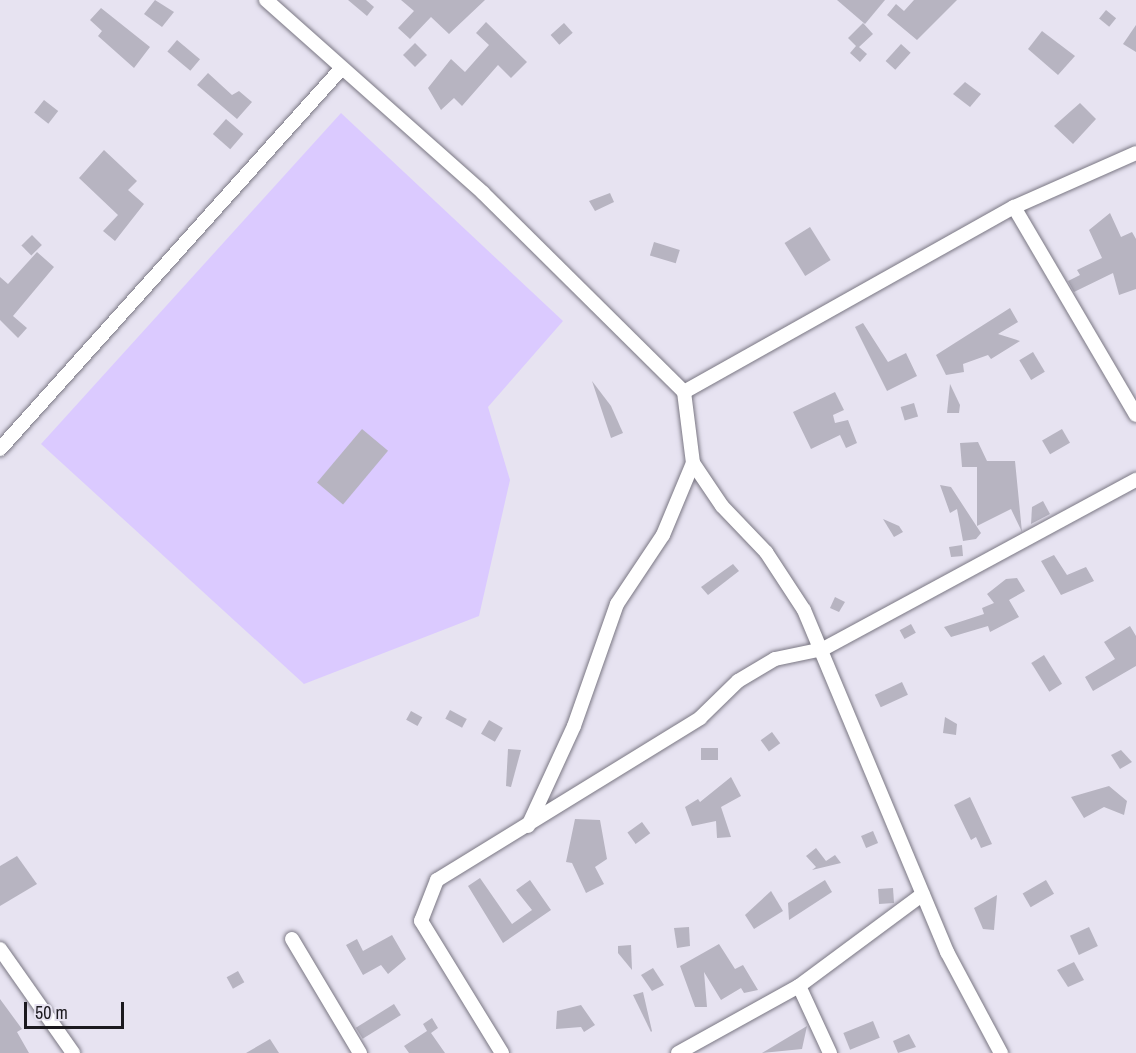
<!DOCTYPE html>
<html>
<head>
<meta charset="utf-8">
<style>
  body { margin:0 }
  #map { position:relative; width:1136px; height:1053px; overflow:hidden; background:#e7e3f1; font-family:"Archivo Narrow",sans-serif }
  div>[style] { position:absolute }
  [style*='--x'] { left:calc(var(--x)*1px); top:calc(var(--y)*1px); width:calc(var(--w)*1px); rotate:calc(var(--a)*1deg) }
  .green>* { inset:0; background:#dbcaff }
  .building>* { inset:0; background:#b7b4c1; transform-origin:0 0 }
  .roads { filter:drop-shadow(0 0 2px #7a7783) drop-shadow(0 0 2px #7a7783) }
  .minor>* { height:14px; margin:-7px; padding:0 7px; transform-origin:7px; border-radius:7px; background:#fff }
  span { translate:-50% -50%; white-space:nowrap; text-align:center; line-height:1.15; -webkit-text-stroke:4.5px #e7e3f1; paint-order:stroke }
  .scale { position:absolute; left:24px; top:1002px; width:100px; height:27px; box-sizing:border-box; border:3px solid #1b191e; border-top:0; padding-left:8px; font-size:18px; line-height:21px; white-space:nowrap; color:#1b191e; -webkit-text-stroke:4px #e7e3f1; paint-order:stroke }
</style>
</head>
<body>
<div id="map">
  <div class="green">
    <div style="clip-path:polygon(341px 113px,563px 321px,488px 407px,510px 480px,479px 616px,304px 684px,41px 444px)"></div>
  </div>
  <div class="building">
    <div style="clip-path:polygon(155px 0,174px 12px,162px 27px,144px 14px)"></div>
    <div style="clip-path:polygon(348px 0,366px 0,374px 7px,367px 16px)"></div>
    <div style="clip-path:polygon(401px 0,485px 0,449px 34px,431px 17px,410px 39px,398px 28px,414px 11px)"></div>
    <div style="clip-path:polygon(837px 0,885px 0,865px 24px)"></div>
    <div style="clip-path:polygon(914px 0,957px 0,917px 40px,887px 15px,896px 4px,904px 11px)"></div>
    <div style="clip-path:polygon(101px 8px,150px 47px,134px 68px,98px 36px,102px 31px,90px 20px)"></div>
    <div style="left:1106px;top:10px;width:13px;height:11px;rotate:39deg"></div>
    <div style="clip-path:polygon(486px 22px,527px 62px,511px 78px,498px 65px,462px 106px,454px 98px,441px 110px,428px 88px,451px 59px,465px 72px,489px 45px,476px 33px)"></div>
    <div style="left:564px;top:23px;width:13px;height:18px;rotate:48deg"></div>
    <div style="clip-path:polygon(863px 23px,873px 34px,859px 47px,867px 54px,860px 62px,850px 53px,856px 46px,848px 38px)"></div>
    <div style="clip-path:polygon(1136px 25px,1136px 52px,1123px 44px)"></div>
    <div style="clip-path:polygon(1042px 31px,1075px 56px,1058px 75px,1028px 49px)"></div>
    <div style="left:177px;top:40px;width:30px;height:15px;rotate:40deg"></div>
    <div style="left:415px;top:43px;width:17px;height:17px;rotate:45deg"></div>
    <div style="left:901px;top:44px;width:13px;height:23px;rotate:42deg"></div>
    <div style="clip-path:polygon(208px 73px,232px 95px,239px 91px,252px 102px,237px 119px,197px 85px)"></div>
    <div style="clip-path:polygon(965px 82px,981px 94px,970px 107px,953px 94px)"></div>
    <div style="left:44px;top:100px;width:18px;height:16px;rotate:38deg"></div>
    <div style="clip-path:polygon(1080px 103px,1096px 119px,1073px 144px,1054px 126px)"></div>
    <div style="left:226px;top:119px;width:23px;height:20px;rotate:41deg"></div>
    <div style="clip-path:polygon(104px 150px,137px 181px,128px 190px,144px 204px,115px 241px,103px 231px,118px 215px,79px 178px)"></div>
    <div style="clip-path:polygon(610px 193px,614px 202px,595px 211px,589px 201px)"></div>
    <div style="clip-path:polygon(1110px 213px,1121px 237px,1132px 232px,1136px 239px,1136px 289px,1119px 295px,1113px 273px,1074px 292px,1068px 281px,1080px 275px,1077px 270px,1102px 258px,1089px 230px)"></div>
    <div style="left:810px;top:227px;width:39px;height:30px;rotate:58deg"></div>
    <div style="left:32px;top:235px;width:14px;height:15px;rotate:45deg"></div>
    <div style="left:654px;top:242px;width:27px;height:14px;rotate:17deg"></div>
    <div style="clip-path:polygon(37px 252px,54px 267px,13px 316px,27px 328px,18px 338px,0 320px,0 277px,8px 284px)"></div>
    <div style="clip-path:polygon(1010px 308px,1018px 322px,998px 334px,1020px 341px,991px 359px,988px 355px,963px 364px,964px 372px,946px 375px,936px 355px)"></div>
    <div style="clip-path:polygon(863px 323px,888px 362px,906px 353px,917px 376px,887px 391px,855px 327px)"></div>
    <div style="left:1033px;top:352px;width:23px;height:16px;rotate:59deg"></div>
    <div style="clip-path:polygon(592px 381px,611px 406px,623px 433px,611px 438px)"></div>
    <div style="clip-path:polygon(950px 384px,960px 405px,959px 413px,947px 413px)"></div>
    <div style="clip-path:polygon(835px 392px,844px 410px,833px 415px,835px 423px,848px 420px,857px 443px,846px 448px,840px 435px,811px 449px,793px 412px)"></div>
    <div style="left:914px;top:403px;width:14px;height:14px;rotate:73deg"></div>
    <div style="left:362px;top:429px;width:34px;height:70px;rotate:40deg"></div>
    <div style="left:1062px;top:429px;width:16px;height:23px;rotate:60deg"></div>
    <div style="clip-path:polygon(978px 442px,987px 461px,1015px 461px,1022px 532px,1011px 509px,977px 526px,977px 467px,962px 467px,960px 443px)"></div>
    <div style="clip-path:polygon(940px 485px,951px 487px,981px 533px,976px 539px,963px 541px,957px 509px,950px 513px)"></div>
    <div style="clip-path:polygon(1043px 501px,1050px 514px,1031px 524px,1032px 507px)"></div>
    <div style="clip-path:polygon(883px 519px,899px 526px,903px 532px,894px 537px)"></div>
    <div style="clip-path:polygon(962px 545px,963px 556px,951px 557px,949px 547px)"></div>
    <div style="clip-path:polygon(1054px 555px,1067px 575px,1086px 567px,1094px 581px,1061px 595px,1041px 561px)"></div>
    <div style="clip-path:polygon(733px 564px,739px 571px,708px 595px,701px 587px)"></div>
    <div style="clip-path:polygon(1017px 578px,1025px 591px,1009px 600px,1019px 617px,990px 632px,988px 626px,951px 637px,944px 627px,984px 614px,982px 608px,994px 603px,987px 594px,1006px 579px)"></div>
    <div style="clip-path:polygon(835px 597px,845px 602px,839px 612px,830px 608px)"></div>
    <div style="left:911px;top:624px;width:10px;height:13px;rotate:61deg"></div>
    <div style="clip-path:polygon(1130px 626px,1136px 636px,1136px 666px,1093px 691px,1085px 677px,1115px 659px,1104px 642px)"></div>
    <div style="left:1044px;top:655px;width:34px;height:15px;rotate:58deg"></div>
    <div style="left:902px;top:682px;width:14px;height:30px;rotate:65deg"></div>
    <div style="left:450px;top:710px;width:19px;height:10px;rotate:28deg"></div>
    <div style="left:411px;top:711px;width:13px;height:10px;rotate:29deg"></div>
    <div style="clip-path:polygon(945px 717px,957px 724px,956px 735px,943px 733px)"></div>
    <div style="left:489px;top:720px;width:16px;height:16px;rotate:30deg"></div>
    <div style="left:772px;top:732px;width:14px;height:14px;rotate:54deg"></div>
    <div style="left:701px;top:748px;width:17px;height:12px"></div>
    <div style="clip-path:polygon(508px 749px,521px 750px,511px 787px,506px 786px)"></div>
    <div style="clip-path:polygon(1121px 750px,1132px 762px,1120px 769px,1111px 755px)"></div>
    <div style="clip-path:polygon(731px 777px,741px 796px,721px 807px,731px 837px,717px 838px,716px 821px,692px 826px,685px 807px,698px 799px,700px 802px)"></div>
    <div style="clip-path:polygon(1109px 786px,1127px 801px,1124px 815px,1104px 807px,1084px 818px,1071px 797px)"></div>
    <div style="clip-path:polygon(970px 797px,992px 844px,981px 848px,976px 837px,971px 840px,954px 805px)"></div>
    <div style="clip-path:polygon(575px 819px,600px 820px,607px 859px,595px 867px,604px 884px,586px 893px,572px 863px,566px 862px)"></div>
    <div style="left:642px;top:822px;width:14px;height:18px;rotate:54deg"></div>
    <div style="left:873px;top:831px;width:13px;height:13px;rotate:67deg"></div>
    <div style="clip-path:polygon(816px 848px,826px 861px,835px 855px,841px 863px,812px 870px,816px 867px,806px 856px)"></div>
    <div style="clip-path:polygon(17px 856px,37px 884px,0 906px,0 866px)"></div>
    <div style="clip-path:polygon(480px 878px,512px 924px,532px 910px,516px 890px,530px 880px,551px 910px,503px 943px,468px 886px)"></div>
    <div style="clip-path:polygon(825px 880px,832px 892px,789px 920px,788px 903px)"></div>
    <div style="left:1046px;top:880px;width:16px;height:27px;rotate:60deg"></div>
    <div style="left:893px;top:888px;width:15px;height:15px;rotate:86deg"></div>
    <div style="clip-path:polygon(771px 891px,783px 911px,754px 929px,745px 915px)"></div>
    <div style="clip-path:polygon(997px 895px,994px 930px,983px 929px,974px 908px)"></div>
    <div style="clip-path:polygon(689px 927px,690px 946px,677px 948px,674px 928px)"></div>
    <div style="left:1089px;top:927px;width:21px;height:21px;rotate:65deg"></div>
    <div style="clip-path:polygon(392px 935px,406px 959px,388px 974px,381px 965px,363px 975px,346px 945px,357px 939px,363px 951px)"></div>
    <div style="clip-path:polygon(719px 944px,735px 969px,743px 965px,758px 990px,744px 993px,741px 988px,721px 1000px,704px 972px,707px 1007px,695px 1007px,680px 966px)"></div>
    <div style="clip-path:polygon(631px 945px,632px 970px,618px 953px,618px 946px)"></div>
    <div style="clip-path:polygon(1074px 962px,1084px 980px,1068px 987px,1057px 970px)"></div>
    <div style="clip-path:polygon(653px 968px,664px 985px,652px 991px,641px 975px)"></div>
    <div style="left:238px;top:971px;width:13px;height:13px;rotate:61deg"></div>
    <div style="clip-path:polygon(643px 992px,652px 1031px,651px 1032px,633px 995px)"></div>
    <div style="clip-path:polygon(0 999px,22px 1029px,17px 1032px,29px 1053px,0 1053px)"></div>
    <div style="left:394px;top:1004px;width:13px;height:45px;rotate:58deg"></div>
    <div style="clip-path:polygon(581px 1005px,595px 1025px,584px 1032px,581px 1027px,556px 1029px,557px 1011px)"></div>
    <div style="clip-path:polygon(432px 1018px,438px 1028px,431px 1033px,445px 1053px,409px 1053px,404px 1046px,427px 1031px,423px 1024px)"></div>
    <div style="left:873px;top:1021px;width:18px;height:32px;rotate:68deg"></div>
    <div style="clip-path:polygon(807px 1026px,802px 1049px,762px 1053px)"></div>
    <div style="clip-path:polygon(909px 1034px,916px 1047px,898px 1053px,893px 1041px)"></div>
    <div style="clip-path:polygon(270px 1039px,279px 1053px,246px 1053px)"></div>
  </div>
  <div class="roads">
    <div class="minor">
      <div style="--x:266;--y:0;--w:290;--a:41.6"></div>
      <div style="--x:483;--y:193;--w:283;--a:44.7"></div>
      <div style="--x:1014;--y:207;--w:241;--a:59.6"></div>
      <div style="--x:0;--y:449;--w:511;--a:-48.1"></div>
      <div style="--x:693;--y:463;--w:52;--a:56"></div>
      <div style="--x:722;--y:506;--w:64;--a:46.3"></div>
      <div style="--x:766;--y:552;--w:69;--a:56.8"></div>
      <div style="--x:804;--y:610;--w:371;--a:67.3"></div>
      <div style="--x:947;--y:952;--w:115;--a:61.9"></div>
      <div style="--x:528;--y:826;--w:110;--a:-65.3"></div>
      <div style="--x:574;--y:726;--w:129;--a:-70.6"></div>
      <div style="--x:617;--y:604;--w:83;--a:-56.3"></div>
      <div style="--x:663;--y:535;--w:78;--a:-67.4"></div>
      <div style="--x:693;--y:463;--w:72;--a:-97.2"></div>
      <div style="--x:684;--y:392;--w:378;--a:-29.3"></div>
      <div style="--x:1014;--y:207;--w:133;--a:-23.9"></div>
      <div style="--x:292;--y:939;--w:133;--a:59.2"></div>
      <div style="--x:0;--y:949;--w:127;--a:54.9"></div>
      <div style="--x:799;--y:986;--w:74;--a:65.2"></div>
      <div style="--x:502;--y:1053;--w:155;--a:-121.5"></div>
      <div style="--x:421;--y:921;--w:44;--a:-68.7"></div>
      <div style="--x:437;--y:880;--w:309;--a:-31.6"></div>
      <div style="--x:700;--y:718;--w:53;--a:-44.2"></div>
      <div style="--x:738;--y:681;--w:43;--a:-30.7"></div>
      <div style="--x:775;--y:659;--w:49;--a:-11.8"></div>
      <div style="--x:823;--y:649;--w:356;--a:-28.4"></div>
      <div style="--x:678;--y:1053;--w:138;--a:-29"></div>
      <div style="--x:799;--y:986;--w:154;--a:-36.6"></div>
    </div>
  </div>
  <div class="scale">50 m</div>
</div>
</body>
</html>
